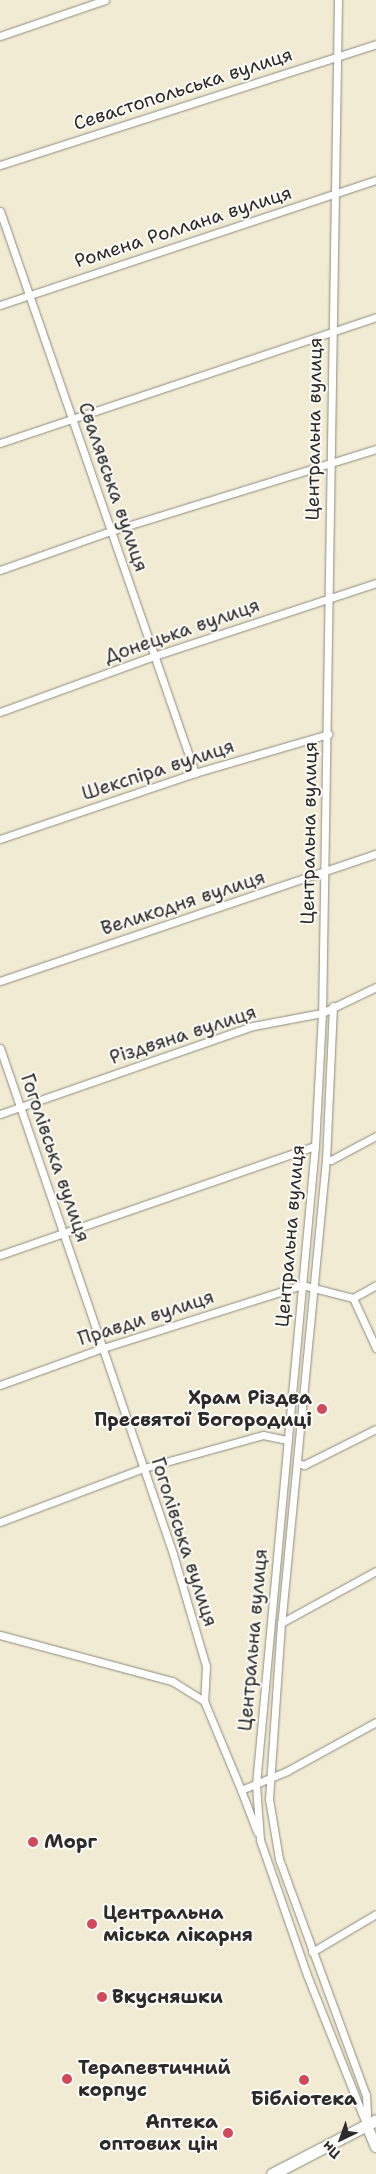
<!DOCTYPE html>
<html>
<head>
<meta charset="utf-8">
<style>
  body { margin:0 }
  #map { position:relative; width:376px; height:2174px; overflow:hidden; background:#f0ebd2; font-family:"Shantell Sans",sans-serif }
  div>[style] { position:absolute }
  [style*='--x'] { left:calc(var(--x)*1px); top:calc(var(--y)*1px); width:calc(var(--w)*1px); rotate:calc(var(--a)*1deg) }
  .roads { filter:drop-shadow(0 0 1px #8e8b7e) drop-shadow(0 0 1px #8e8b7e) }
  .minor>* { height:7px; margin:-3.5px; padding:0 3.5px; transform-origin:3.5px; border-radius:3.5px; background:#fff }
  .secondary>* { height:10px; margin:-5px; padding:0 5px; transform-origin:5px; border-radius:5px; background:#fff }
  .primary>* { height:11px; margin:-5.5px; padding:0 5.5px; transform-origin:5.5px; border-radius:5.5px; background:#fff }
  .dots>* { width:14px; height:14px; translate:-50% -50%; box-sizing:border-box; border:2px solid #fdfcf7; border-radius:50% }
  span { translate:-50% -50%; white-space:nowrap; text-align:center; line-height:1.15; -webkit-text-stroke:4px #fdfcf7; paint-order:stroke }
  .street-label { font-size:19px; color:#2b2b2b }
  .poi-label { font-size:19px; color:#2b2b2b; font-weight:700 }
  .right { translate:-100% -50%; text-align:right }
  .left { translate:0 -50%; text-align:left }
  .north { position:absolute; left:316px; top:2114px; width:50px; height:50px; -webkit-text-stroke:4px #fdfcf7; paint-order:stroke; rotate:222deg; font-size:14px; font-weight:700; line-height:20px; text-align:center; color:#2b2b2b }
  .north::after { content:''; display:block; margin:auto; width:18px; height:22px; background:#2b2b2b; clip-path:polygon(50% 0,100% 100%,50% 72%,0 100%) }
</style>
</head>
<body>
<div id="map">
  <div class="roads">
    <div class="minor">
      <div style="--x:338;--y:0;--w:1013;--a:90.9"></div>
      <div style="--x:322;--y:1013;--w:133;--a:93"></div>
      <div style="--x:315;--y:1146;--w:642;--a:95.28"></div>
      <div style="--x:256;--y:1785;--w:55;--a:85.8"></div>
      <div style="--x:260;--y:1840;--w:143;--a:70.8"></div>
      <div style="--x:307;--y:1975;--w:162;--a:68.3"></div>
      <div style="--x:0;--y:36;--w:111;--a:-18.9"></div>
      <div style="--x:0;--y:165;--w:395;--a:-17.8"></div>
      <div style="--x:0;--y:211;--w:595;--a:70.86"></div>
      <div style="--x:0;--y:305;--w:396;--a:-18.4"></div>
      <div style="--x:0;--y:443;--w:397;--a:-18.5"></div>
      <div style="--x:0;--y:570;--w:118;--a:-19.4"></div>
      <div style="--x:111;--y:531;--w:277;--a:-17.2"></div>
      <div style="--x:0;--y:712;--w:164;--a:-20"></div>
      <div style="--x:154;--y:656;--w:234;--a:-18.2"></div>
      <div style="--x:0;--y:839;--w:206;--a:-18.7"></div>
      <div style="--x:195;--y:773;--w:139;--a:-16.3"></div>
      <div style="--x:0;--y:981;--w:397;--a:-18.7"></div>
      <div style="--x:333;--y:1006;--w:153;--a:92.6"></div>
      <div style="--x:326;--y:1159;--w:466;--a:95.5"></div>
      <div style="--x:281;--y:1623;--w:176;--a:93.9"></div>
      <div style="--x:269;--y:1799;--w:61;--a:80.5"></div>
      <div style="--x:279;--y:1859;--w:252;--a:69.8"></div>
      <div style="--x:366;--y:2095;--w:20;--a:87"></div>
      <div style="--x:0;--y:1048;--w:535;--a:71.12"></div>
      <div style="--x:173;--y:1554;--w:117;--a:73.6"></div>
      <div style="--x:206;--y:1666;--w:35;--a:93"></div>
      <div style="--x:204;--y:1701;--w:96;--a:67.4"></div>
      <div style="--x:241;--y:1790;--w:50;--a:-22.4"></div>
      <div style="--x:287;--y:1771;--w:102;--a:-28.8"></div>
      <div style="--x:0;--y:1114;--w:268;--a:-19.2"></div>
      <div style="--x:253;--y:1026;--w:70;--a:-10.7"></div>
      <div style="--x:322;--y:1013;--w:60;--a:-25.7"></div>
      <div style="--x:326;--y:1159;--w:5;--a:11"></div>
      <div style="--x:331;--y:1160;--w:51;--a:-28.1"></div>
      <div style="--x:0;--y:1255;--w:333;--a:-19.1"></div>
      <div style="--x:302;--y:1285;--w:53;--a:14.3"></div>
      <div style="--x:353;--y:1298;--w:26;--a:-29"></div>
      <div style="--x:353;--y:1298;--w:55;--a:65.3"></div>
      <div style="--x:0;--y:1385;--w:109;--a:-19.8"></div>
      <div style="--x:103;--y:1348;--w:209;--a:-17.6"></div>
      <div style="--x:298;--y:1463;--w:6;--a:18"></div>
      <div style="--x:304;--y:1465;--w:80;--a:-26.6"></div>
      <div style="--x:0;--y:1522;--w:154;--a:-20.6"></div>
      <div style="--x:144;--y:1468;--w:123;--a:-15.5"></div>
      <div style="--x:263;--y:1435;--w:25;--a:12"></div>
      <div style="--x:281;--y:1623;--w:108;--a:-28.7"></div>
      <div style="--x:0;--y:1635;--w:178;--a:15"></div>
      <div style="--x:172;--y:1681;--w:38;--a:32"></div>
      <div style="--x:241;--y:1790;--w:45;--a:69.1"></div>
      <div style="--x:312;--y:1952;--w:74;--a:-30.7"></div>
    </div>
    <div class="secondary">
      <div style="--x:367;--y:2126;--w:23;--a:67"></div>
    </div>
    <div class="primary">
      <div style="--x:272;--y:2174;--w:117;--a:-27.4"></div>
    </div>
  </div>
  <div class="dots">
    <div style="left:322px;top:1409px;background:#d1495b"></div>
    <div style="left:33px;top:1842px;background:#d1495b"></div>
    <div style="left:92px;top:1924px;background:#d1495b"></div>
    <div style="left:102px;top:1997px;background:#d1495b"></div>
    <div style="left:67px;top:2079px;background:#d1495b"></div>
    <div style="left:304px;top:2080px;background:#d1495b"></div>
    <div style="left:228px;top:2133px;background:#d1495b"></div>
  </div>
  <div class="street-label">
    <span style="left:183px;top:89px;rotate:-18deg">Севастопольська вулиця</span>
    <span style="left:183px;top:227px;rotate:-18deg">Ромена Роллана вулиця</span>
    <span style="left:314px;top:429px;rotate:-89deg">Центральна вулиця</span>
    <span style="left:113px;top:487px;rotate:71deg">Свалявська вулиця</span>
    <span style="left:182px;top:631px;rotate:-19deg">Донецька вулиця</span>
    <span style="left:158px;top:770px;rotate:-18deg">Шекспіра вулиця</span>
    <span style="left:309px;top:833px;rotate:-89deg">Центральна вулиця</span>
    <span style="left:183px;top:903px;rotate:-18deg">Великодня вулиця</span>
    <span style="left:183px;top:1035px;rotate:-18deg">Різдвяна вулиця</span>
    <span style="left:55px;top:1158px;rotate:71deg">Гоголівська вулиця</span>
    <span style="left:290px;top:1236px;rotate:-85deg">Центральна вулиця</span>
    <span style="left:146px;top:1318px;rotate:-18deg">Правди вулиця</span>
    <span style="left:184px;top:1542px;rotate:72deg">Гоголівська вулиця</span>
    <span style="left:253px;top:1640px;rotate:-85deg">Центральна вулиця</span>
  </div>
  <div class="poi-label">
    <span class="right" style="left:312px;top:1409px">Храм Різдва<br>Пресвятої Богородиці</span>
    <span class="left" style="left:44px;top:1842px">Морг</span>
    <span class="left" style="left:103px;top:1924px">Центральна<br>міська лікарня</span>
    <span class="left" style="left:112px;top:1997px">Вкусняшки</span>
    <span class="left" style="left:78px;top:2079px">Терапевтичний<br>корпус</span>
    <span style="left:304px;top:2099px">Бібліотека</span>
    <span class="right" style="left:218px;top:2133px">Аптека<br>оптових цін</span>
  </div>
  <div class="north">Пн</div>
</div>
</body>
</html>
